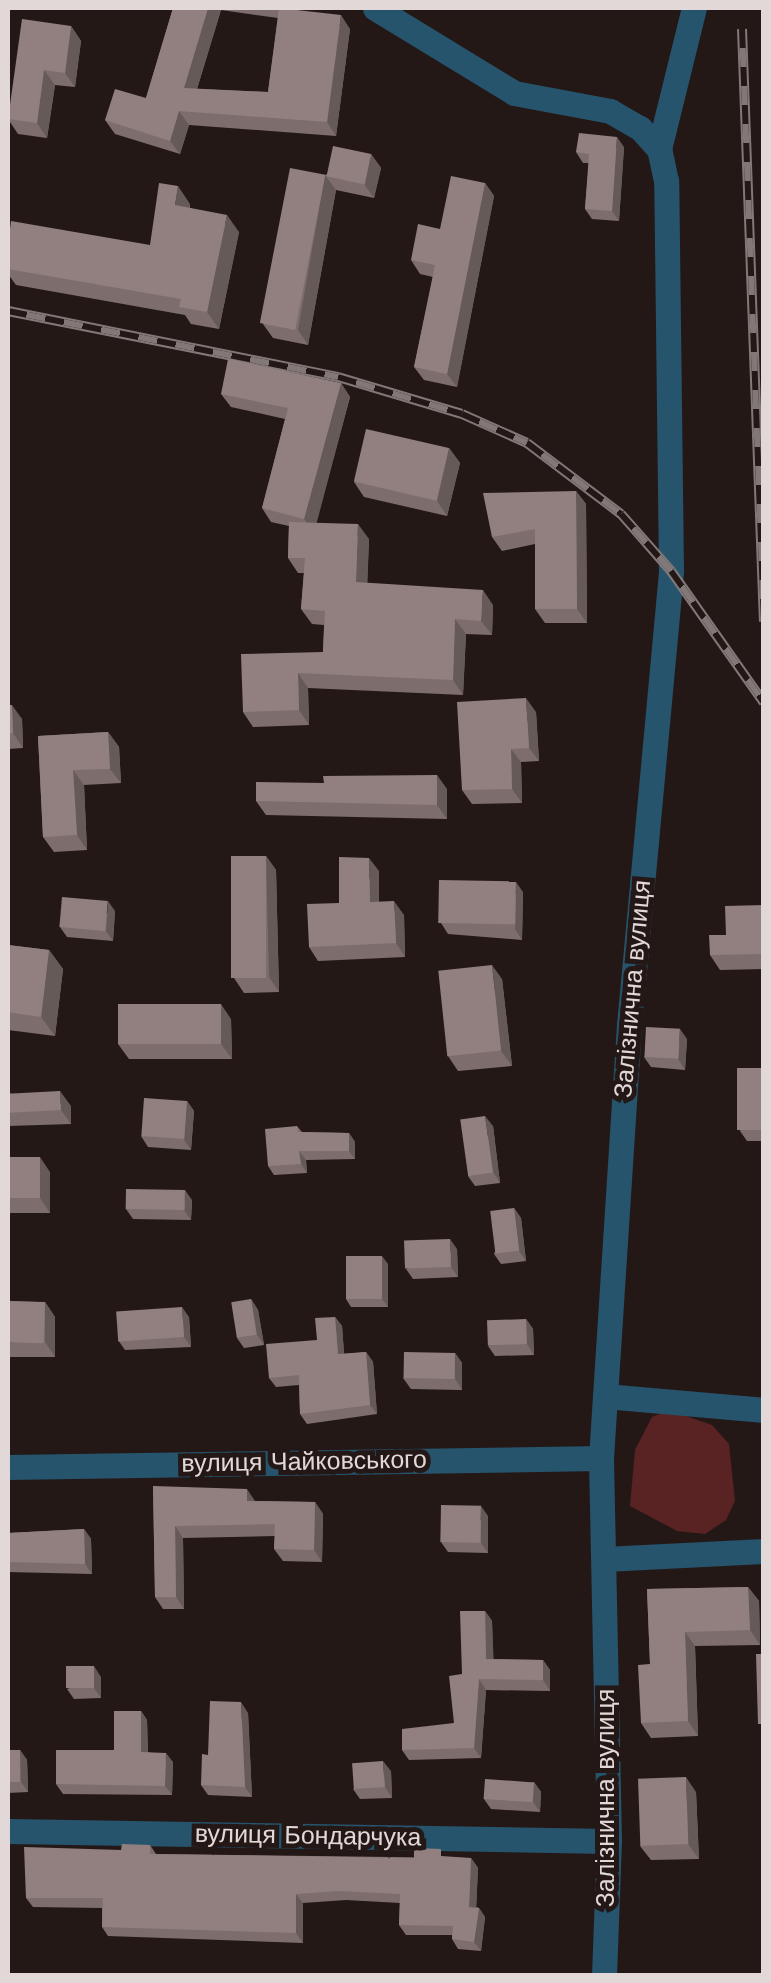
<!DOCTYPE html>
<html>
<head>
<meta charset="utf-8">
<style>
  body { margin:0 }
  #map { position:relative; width:771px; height:1983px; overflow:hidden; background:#241817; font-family:"Work Sans",sans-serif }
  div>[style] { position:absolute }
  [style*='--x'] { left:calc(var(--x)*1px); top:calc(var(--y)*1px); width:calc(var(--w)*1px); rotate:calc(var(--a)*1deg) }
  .green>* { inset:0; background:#582322 }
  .minor>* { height:25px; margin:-12.5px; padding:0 12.5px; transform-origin:12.5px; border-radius:12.5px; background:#26546d }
  .rail>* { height:10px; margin-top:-5px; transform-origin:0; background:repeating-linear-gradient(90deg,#241817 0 19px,#827877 0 38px); box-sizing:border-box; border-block:2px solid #827877 }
  .wall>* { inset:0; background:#7d6e6d }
  .shaded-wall>* { inset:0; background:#665a59 }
  .building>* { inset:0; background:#91807f; transform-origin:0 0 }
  span { translate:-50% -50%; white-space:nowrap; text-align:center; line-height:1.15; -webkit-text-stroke:10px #241817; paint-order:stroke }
  .street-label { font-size:25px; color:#e1d8d7 }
  .frame { position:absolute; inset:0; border:10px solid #e1d8d7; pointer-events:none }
</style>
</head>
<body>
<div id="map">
  <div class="green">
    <div style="clip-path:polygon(669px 1410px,712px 1425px,729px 1444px,735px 1501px,726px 1520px,705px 1534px,677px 1531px,630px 1506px,635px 1450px,652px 1417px)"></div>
  </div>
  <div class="minor">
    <div style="--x:375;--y:8;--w:163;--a:31.4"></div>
    <div style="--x:514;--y:93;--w:98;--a:10.6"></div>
    <div style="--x:610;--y:111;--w:34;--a:30"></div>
    <div style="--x:640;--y:128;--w:28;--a:48"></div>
    <div style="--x:605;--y:1396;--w:160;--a:5"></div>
    <div style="--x:8;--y:1467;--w:593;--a:-0.87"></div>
    <div style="--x:604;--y:1559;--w:160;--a:-2.9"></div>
    <div style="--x:8;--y:1831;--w:601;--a:0.95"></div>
    <div style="--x:604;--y:1976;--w:135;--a:-87.9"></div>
    <div style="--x:609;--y:1841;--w:383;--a:-91.2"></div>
    <div style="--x:601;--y:1458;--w:434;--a:-86.3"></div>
    <div style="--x:629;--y:1025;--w:456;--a:-84.7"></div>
    <div style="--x:671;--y:571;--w:390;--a:-90.7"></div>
    <div style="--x:666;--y:181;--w:33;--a:-102"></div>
    <div style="--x:659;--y:149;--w:145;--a:-76.1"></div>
  </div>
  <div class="rail">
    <div style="--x:742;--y:29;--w:593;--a:87.88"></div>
    <div style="--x:8;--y:311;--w:337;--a:11.3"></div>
    <div style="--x:338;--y:377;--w:129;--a:16.6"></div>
    <div style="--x:462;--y:414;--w:71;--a:24"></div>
    <div style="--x:527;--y:443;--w:118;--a:37.1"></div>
    <div style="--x:621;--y:514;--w:76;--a:48.7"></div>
    <div style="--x:671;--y:571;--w:161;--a:54.8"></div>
  </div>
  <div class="wall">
    <div style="clip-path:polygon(evenodd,173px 8px,283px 8px,350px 29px,336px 136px,189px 125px,180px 154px,115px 134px,105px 120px,146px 98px,173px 8px,221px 10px,278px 18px,268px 92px,197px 89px,221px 10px)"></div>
    <div style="clip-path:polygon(71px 26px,81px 41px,75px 87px,55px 85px,47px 138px,18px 134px,8px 119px)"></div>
    <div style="clip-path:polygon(624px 147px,619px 221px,592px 219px,585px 209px,589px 163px,583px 163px,576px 152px)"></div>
    <div style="clip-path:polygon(371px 154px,381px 168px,374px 198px,336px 190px,308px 345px,273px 338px,263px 324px,325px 175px)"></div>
    <div style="clip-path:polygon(485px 183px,494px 196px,457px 387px,424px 380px,414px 367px,433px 277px,420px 274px,411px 260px)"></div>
    <div style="clip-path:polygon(190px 204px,190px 208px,239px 232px,219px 329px,191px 324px,185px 315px,16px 285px,8px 274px,8px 245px,150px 245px)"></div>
    <div style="clip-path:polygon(341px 383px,350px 397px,316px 523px,369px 539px,367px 583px,493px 605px,492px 635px,466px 634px,463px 695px,308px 688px,309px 725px,253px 727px,243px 712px,323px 652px,324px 625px,312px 624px,301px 609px,304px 573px,298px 573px,288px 558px,289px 526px,271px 522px,262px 508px,285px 419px,231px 407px,221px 394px)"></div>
    <div style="clip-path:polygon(449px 448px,460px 463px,447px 516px,364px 497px,354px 482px)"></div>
    <div style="clip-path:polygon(576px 491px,586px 504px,587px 623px,545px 623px,535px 609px,535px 544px,502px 551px,492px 537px)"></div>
    <div style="clip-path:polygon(8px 705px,22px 719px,23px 748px,8px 749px)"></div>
    <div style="clip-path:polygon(536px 712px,539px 761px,521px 762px,522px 803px,472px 804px,462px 790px)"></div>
    <div style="clip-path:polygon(108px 732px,119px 747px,121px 783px,84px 785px,87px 850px,54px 852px,43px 837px,38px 736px)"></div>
    <div style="clip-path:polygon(447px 789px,447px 819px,266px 815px,256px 801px)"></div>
    <div style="clip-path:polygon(266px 856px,276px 870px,279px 992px,244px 993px,234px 978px)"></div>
    <div style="clip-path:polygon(379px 871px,379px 902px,404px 915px,405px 957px,318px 961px,309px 947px,339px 903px)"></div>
    <div style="clip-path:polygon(523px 892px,522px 940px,448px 934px,441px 923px)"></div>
    <div style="clip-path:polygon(764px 905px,764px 969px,720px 970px,710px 955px,726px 935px)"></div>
    <div style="clip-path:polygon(115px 911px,113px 941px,67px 937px,60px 927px)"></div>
    <div style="clip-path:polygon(8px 945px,49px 950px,63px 969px,55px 1036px,8px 1030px)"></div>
    <div style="clip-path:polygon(502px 979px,512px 1066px,458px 1071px,448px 1056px)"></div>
    <div style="clip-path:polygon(231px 1019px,232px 1059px,129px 1059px,118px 1044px)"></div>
    <div style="clip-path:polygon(687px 1039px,685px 1070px,651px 1067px,644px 1057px)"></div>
    <div style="clip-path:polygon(764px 1068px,764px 1141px,747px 1141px,740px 1131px)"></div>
    <div style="clip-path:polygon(8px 1093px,71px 1106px,71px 1124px,8px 1126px)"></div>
    <div style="clip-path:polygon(187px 1101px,194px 1111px,191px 1150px,148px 1147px,141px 1136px)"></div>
    <div style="clip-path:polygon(297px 1126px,302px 1132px,349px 1133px,355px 1142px,355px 1159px,306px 1160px,307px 1173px,274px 1175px,268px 1166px)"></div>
    <div style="clip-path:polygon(493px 1126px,500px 1183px,475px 1186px,468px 1176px)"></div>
    <div style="clip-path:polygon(8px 1157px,50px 1172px,50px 1213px,8px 1213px)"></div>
    <div style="clip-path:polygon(192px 1200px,191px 1220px,133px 1219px,126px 1209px)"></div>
    <div style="clip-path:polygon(514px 1208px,521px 1218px,526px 1261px,501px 1264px,494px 1254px)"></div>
    <div style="clip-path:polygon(457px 1249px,458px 1277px,413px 1279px,406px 1269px)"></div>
    <div style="clip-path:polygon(388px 1264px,388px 1307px,351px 1307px,346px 1299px)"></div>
    <div style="clip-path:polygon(251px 1299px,258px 1310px,264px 1345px,244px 1348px,237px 1338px)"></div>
    <div style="clip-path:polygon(8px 1301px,45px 1302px,55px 1317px,55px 1357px,8px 1357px)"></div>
    <div style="clip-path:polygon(189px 1317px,191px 1347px,125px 1350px,118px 1340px)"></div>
    <div style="clip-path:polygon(335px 1317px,342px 1326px,344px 1354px,366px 1352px,373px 1362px,377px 1414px,307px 1424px,300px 1414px,299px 1385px,276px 1387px,269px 1378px,317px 1340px)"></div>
    <div style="clip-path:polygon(526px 1319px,533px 1329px,534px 1355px,495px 1356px,488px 1346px)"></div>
    <div style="clip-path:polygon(455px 1353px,462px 1363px,462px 1390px,411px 1389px,403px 1378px)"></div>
    <div style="clip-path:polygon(153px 1486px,255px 1501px,315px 1502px,323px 1514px,322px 1562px,283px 1561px,274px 1549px,275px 1536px,183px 1538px,184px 1609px,163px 1609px,155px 1597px)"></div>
    <div style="clip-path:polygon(488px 1516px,488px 1553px,448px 1552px,441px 1542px)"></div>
    <div style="clip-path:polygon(84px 1529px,91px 1539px,92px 1574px,8px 1572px,8px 1533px)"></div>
    <div style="clip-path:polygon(748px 1587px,759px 1601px,760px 1645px,695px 1646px,698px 1736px,651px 1738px,641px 1723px,650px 1664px,647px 1589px)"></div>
    <div style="clip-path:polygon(485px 1611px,492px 1621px,493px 1659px,543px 1660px,550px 1670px,550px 1691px,486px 1690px,481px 1758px,409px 1760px,402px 1750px,454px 1723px,462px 1674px)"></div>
    <div style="clip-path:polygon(101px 1677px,101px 1698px,74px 1699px,67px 1689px)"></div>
    <div style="clip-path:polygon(141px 1711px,147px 1720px,148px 1752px,173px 1762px,172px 1795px,63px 1794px,56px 1784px,114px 1750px)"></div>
    <div style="clip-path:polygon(248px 1713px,252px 1797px,208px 1795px,201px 1785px,208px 1755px)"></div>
    <div style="clip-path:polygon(8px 1750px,20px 1750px,27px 1760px,28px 1792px,8px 1793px)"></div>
    <div style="clip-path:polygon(391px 1771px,392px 1798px,360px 1799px,353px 1789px)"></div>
    <div style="clip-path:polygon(534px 1782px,541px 1792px,540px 1812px,491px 1809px,484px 1799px)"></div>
    <div style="clip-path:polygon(696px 1792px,699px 1859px,651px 1860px,640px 1846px)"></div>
    <div style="clip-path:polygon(150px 1845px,156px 1854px,471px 1858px,478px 1868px,476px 1907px,479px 1908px,485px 1917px,481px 1951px,458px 1949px,452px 1939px,452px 1935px,406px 1935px,399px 1925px,400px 1903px,346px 1900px,303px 1903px,303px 1943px,108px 1936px,102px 1927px,102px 1908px,33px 1907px,26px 1898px,121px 1850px)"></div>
  </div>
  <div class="shaded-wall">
    <div style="clip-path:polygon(208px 8px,220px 8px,221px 10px,193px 102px,184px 88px)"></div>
    <div style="clip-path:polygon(341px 15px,350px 29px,336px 136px,327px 122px)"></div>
    <div style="clip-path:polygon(71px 26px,81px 41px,75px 87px,65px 73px)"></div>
    <div style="clip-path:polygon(44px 70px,55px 85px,47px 138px,37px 123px)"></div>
    <div style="clip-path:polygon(179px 111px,189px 125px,180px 154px,170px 141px)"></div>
    <div style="clip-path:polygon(617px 137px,624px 147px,619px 221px,612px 211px)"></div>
    <div style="clip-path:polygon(371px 154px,381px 168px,374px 198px,364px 184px)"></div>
    <div style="clip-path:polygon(325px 175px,336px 190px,308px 345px,298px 330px)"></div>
    <div style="clip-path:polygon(485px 183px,494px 196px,457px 387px,447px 374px)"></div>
    <div style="clip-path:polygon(178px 186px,190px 204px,187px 222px,175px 205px)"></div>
    <div style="clip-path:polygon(227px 215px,239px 232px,219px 329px,207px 312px)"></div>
    <div style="clip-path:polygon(341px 383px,350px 397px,314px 533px,304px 519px)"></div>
    <div style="clip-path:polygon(449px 448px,460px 463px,447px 516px,437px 501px)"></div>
    <div style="clip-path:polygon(576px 491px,586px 504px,587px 623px,577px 609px)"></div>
    <div style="clip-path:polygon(358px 524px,369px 539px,367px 597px,356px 582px)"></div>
    <div style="clip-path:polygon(483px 590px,493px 605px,492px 635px,481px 621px)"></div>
    <div style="clip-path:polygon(455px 619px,466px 634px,463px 695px,453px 680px)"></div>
    <div style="clip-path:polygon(298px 673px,308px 688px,309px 725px,299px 710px)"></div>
    <div style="clip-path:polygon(526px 698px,536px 712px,539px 761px,529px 748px)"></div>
    <div style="clip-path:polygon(12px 705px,22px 719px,23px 748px,13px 733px)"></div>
    <div style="clip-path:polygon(108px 732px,119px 747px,121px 783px,110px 769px)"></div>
    <div style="clip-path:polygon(511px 749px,521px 762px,522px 803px,512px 789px)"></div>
    <div style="clip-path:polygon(73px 770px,84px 785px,87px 850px,77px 835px)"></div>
    <div style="clip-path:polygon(437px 775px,447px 789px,447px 819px,437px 805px)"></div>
    <div style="clip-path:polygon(266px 856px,276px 870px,279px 992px,269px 977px)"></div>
    <div style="clip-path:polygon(369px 858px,379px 871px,379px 916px,370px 902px)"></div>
    <div style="clip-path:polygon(516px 882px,523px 892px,522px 940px,515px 929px)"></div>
    <div style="clip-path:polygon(108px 901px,115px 911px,113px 941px,106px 931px)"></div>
    <div style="clip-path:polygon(394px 901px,404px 915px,405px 957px,396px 943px)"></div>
    <div style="clip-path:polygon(49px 950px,63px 969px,55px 1036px,41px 1017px)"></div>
    <div style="clip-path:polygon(492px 965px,502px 979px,512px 1066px,501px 1051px)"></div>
    <div style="clip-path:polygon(221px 1004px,231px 1019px,232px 1059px,221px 1044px)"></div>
    <div style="clip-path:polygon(680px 1029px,687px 1039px,685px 1070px,678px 1059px)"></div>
    <div style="clip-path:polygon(60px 1091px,71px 1106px,71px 1124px,61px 1110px)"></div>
    <div style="clip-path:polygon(187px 1101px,194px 1111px,191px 1150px,184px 1140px)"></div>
    <div style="clip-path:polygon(485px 1116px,493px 1126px,500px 1183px,493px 1172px)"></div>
    <div style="clip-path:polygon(349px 1133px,355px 1142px,355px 1159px,349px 1151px)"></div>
    <div style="clip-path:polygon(299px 1151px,306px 1160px,307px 1173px,301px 1164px)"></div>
    <div style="clip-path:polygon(40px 1157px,50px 1172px,50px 1213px,40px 1198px)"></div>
    <div style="clip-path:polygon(185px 1190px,192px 1200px,191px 1220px,184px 1210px)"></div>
    <div style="clip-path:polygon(514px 1208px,521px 1218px,526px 1261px,519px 1251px)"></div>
    <div style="clip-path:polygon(450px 1239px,457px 1249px,458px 1277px,451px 1267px)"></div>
    <div style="clip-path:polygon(382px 1256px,388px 1264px,388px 1307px,382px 1299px)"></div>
    <div style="clip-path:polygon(251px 1299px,258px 1310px,264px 1345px,257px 1335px)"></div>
    <div style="clip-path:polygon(45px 1302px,55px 1317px,55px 1357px,45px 1342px)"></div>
    <div style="clip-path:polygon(182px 1307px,189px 1317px,191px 1347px,184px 1337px)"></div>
    <div style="clip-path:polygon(335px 1317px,342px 1326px,345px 1364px,338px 1354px)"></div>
    <div style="clip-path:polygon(526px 1319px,533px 1329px,534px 1355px,527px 1344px)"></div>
    <div style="clip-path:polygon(366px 1352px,373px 1362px,377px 1414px,370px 1405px)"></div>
    <div style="clip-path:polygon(455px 1353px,462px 1363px,462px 1390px,455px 1379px)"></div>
    <div style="clip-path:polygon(247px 1489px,255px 1501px,247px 1501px)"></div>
    <div style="clip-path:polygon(315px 1502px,323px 1514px,322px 1562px,314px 1550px)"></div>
    <div style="clip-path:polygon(481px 1506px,488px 1516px,488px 1553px,481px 1543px)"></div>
    <div style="clip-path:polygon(175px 1526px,183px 1538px,184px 1609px,176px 1597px)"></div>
    <div style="clip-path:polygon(84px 1529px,91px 1539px,92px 1574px,85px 1564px)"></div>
    <div style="clip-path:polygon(748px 1587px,759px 1601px,760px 1645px,750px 1630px)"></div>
    <div style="clip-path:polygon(485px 1611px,492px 1621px,494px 1669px,486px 1659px)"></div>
    <div style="clip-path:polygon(685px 1632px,695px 1646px,698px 1736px,688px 1721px)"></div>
    <div style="clip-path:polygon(543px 1660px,550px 1670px,550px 1691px,543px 1680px)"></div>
    <div style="clip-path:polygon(94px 1666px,101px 1677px,101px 1698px,94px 1688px)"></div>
    <div style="clip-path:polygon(479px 1679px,486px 1690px,481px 1758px,474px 1748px)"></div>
    <div style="clip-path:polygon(241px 1702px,248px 1713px,252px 1797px,245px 1787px)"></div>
    <div style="clip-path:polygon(141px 1711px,147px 1720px,148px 1761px,141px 1752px)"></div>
    <div style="clip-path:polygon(20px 1750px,27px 1760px,28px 1792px,21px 1782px)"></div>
    <div style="clip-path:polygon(166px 1753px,173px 1762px,172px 1795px,165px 1786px)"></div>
    <div style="clip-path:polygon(383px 1761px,391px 1771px,392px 1798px,385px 1787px)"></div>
    <div style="clip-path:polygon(686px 1777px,696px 1792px,699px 1859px,688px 1844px)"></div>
    <div style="clip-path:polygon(534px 1782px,541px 1792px,540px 1812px,533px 1802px)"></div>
    <div style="clip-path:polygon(471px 1858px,478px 1868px,476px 1916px,469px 1907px)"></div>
    <div style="clip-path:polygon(296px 1894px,303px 1903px,303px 1943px,296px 1933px)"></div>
    <div style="clip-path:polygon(479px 1908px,485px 1917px,481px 1951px,474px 1942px)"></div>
  </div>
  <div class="building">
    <div style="clip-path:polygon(173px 8px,208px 8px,184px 88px,268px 92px,279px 8px,341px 15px,327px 122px,179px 111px,170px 141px,105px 120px,115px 89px,146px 98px)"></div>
    <div style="clip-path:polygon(22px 19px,71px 26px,65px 73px,44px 70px,37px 123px,8px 119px)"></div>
    <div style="clip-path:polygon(579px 133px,617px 137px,612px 211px,585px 209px,589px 154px,576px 152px)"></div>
    <div style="left:333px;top:146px;width:39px;height:31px;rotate:12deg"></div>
    <div style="left:290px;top:168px;width:36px;height:158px;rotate:11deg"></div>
    <div style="clip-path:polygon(451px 176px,485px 183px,447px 374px,414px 367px,435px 265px,411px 260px,418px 224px,440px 229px)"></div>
    <div style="clip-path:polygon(159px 183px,178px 186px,175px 205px,227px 215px,207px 312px,179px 307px,181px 299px,8px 269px,8px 245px,11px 221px,150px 245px)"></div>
    <div style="clip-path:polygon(228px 359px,341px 383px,304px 519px,262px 508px,288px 408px,221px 394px)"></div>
    <div style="left:366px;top:429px;width:85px;height:54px;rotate:13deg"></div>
    <div style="clip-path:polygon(576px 491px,577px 609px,535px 609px,535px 529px,492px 537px,483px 493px)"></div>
    <div style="clip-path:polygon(289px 522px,358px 524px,356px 582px,483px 590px,481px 621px,455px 619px,453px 680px,298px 673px,299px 710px,243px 712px,241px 654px,323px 652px,325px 611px,301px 609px,305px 558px,288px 558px)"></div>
    <div style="clip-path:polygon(526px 698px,529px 748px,511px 749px,512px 789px,462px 790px,457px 702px)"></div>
    <div style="clip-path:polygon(8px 705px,12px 705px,13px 733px,8px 734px)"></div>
    <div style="clip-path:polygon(108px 732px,110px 769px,73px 770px,77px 835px,43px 837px,38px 736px)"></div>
    <div style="clip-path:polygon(437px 775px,437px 805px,256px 801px,256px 782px,324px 783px,323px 776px)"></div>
    <div style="left:231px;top:856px;width:35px;height:122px"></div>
    <div style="clip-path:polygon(339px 857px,369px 858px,370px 902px,394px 901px,396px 943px,309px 947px,307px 904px,339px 903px)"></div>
    <div style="left:439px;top:880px;width:77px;height:43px;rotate:1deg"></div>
    <div style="left:62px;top:897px;width:46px;height:30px;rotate:5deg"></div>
    <div style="clip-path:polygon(764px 905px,764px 954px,710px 955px,709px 935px,726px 935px,725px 906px)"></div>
    <div style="clip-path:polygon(8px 945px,49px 950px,41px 1017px,8px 1012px)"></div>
    <div style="left:492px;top:965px;width:86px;height:54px;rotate:84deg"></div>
    <div style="left:221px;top:1004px;width:40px;height:103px;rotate:90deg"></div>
    <div style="left:646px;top:1027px;width:34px;height:30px;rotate:3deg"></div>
    <div style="left:764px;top:1068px;width:62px;height:27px;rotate:90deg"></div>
    <div style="left:60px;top:1091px;width:19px;height:52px;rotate:87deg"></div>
    <div style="left:144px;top:1098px;width:43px;height:38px;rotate:4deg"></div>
    <div style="left:485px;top:1116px;width:57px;height:25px;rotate:82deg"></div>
    <div style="clip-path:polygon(297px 1126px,298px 1132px,349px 1133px,349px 1151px,299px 1151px,301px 1164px,268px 1166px,265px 1129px)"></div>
    <div style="left:8px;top:1157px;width:32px;height:41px"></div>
    <div style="left:126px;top:1189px;width:59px;height:20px;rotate:1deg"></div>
    <div style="left:514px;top:1208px;width:43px;height:24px;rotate:83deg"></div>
    <div style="left:450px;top:1239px;width:28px;height:46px;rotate:88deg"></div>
    <div style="left:382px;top:1256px;width:43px;height:36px;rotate:90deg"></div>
    <div style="left:251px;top:1299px;width:36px;height:20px;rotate:81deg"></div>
    <div style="left:8px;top:1301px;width:37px;height:41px;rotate:2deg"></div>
    <div style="left:182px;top:1307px;width:30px;height:66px;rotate:86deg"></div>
    <div style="clip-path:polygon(335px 1317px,338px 1354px,366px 1352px,370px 1405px,300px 1414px,299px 1375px,269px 1378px,266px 1344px,317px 1340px,315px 1318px)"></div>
    <div style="left:526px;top:1319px;width:25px;height:39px;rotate:88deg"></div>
    <div style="left:404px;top:1352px;width:51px;height:26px;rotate:1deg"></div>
    <div style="clip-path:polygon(153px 1486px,247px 1489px,247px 1501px,315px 1502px,314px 1550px,274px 1549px,275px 1524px,175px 1526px,176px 1597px,155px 1597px)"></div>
    <div style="left:441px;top:1505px;width:40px;height:37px;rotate:1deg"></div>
    <div style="clip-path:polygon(84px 1529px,85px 1564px,8px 1562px,8px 1533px)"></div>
    <div style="clip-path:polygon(748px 1587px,750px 1630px,685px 1632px,688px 1721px,641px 1723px,638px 1665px,650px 1664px,647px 1589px)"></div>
    <div style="clip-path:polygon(460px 1611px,485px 1611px,486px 1659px,543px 1660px,543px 1680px,479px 1679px,474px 1748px,402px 1750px,402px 1729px,454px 1723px,449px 1676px,462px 1674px)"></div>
    <div style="clip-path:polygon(756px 1654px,764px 1654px,764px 1724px,758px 1724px)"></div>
    <div style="left:94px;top:1666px;width:22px;height:28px;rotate:90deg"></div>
    <div style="clip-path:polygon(210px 1701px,241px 1702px,245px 1787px,201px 1785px,202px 1754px,208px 1755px)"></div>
    <div style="clip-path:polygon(114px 1711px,141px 1711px,141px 1752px,166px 1753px,165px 1786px,56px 1784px,56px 1750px,114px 1750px)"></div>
    <div style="left:8px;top:1750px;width:12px;height:32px"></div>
    <div style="left:383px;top:1761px;width:26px;height:31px;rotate:86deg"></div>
    <div style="left:686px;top:1777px;width:67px;height:48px;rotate:88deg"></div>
    <div style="left:485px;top:1779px;width:49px;height:20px;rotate:4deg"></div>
    <div style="clip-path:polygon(122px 1844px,150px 1845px,150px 1854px,414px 1858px,414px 1848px,441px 1849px,441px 1856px,471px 1858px,469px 1907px,479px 1908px,474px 1942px,452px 1939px,453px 1926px,399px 1925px,400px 1894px,339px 1891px,296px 1894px,296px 1933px,102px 1927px,103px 1898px,26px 1898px,24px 1847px,121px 1850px)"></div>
  </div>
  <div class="street-label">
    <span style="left:633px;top:989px;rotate:-85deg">Залізнична вулиця</span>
    <span style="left:304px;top:1462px;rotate:-1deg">вулиця Чайковського</span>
    <span style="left:606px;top:1798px;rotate:-90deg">Залізнична вулиця</span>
    <span style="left:308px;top:1836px;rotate:1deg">вулиця Бондарчука</span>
  </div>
  <div class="frame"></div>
</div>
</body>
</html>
